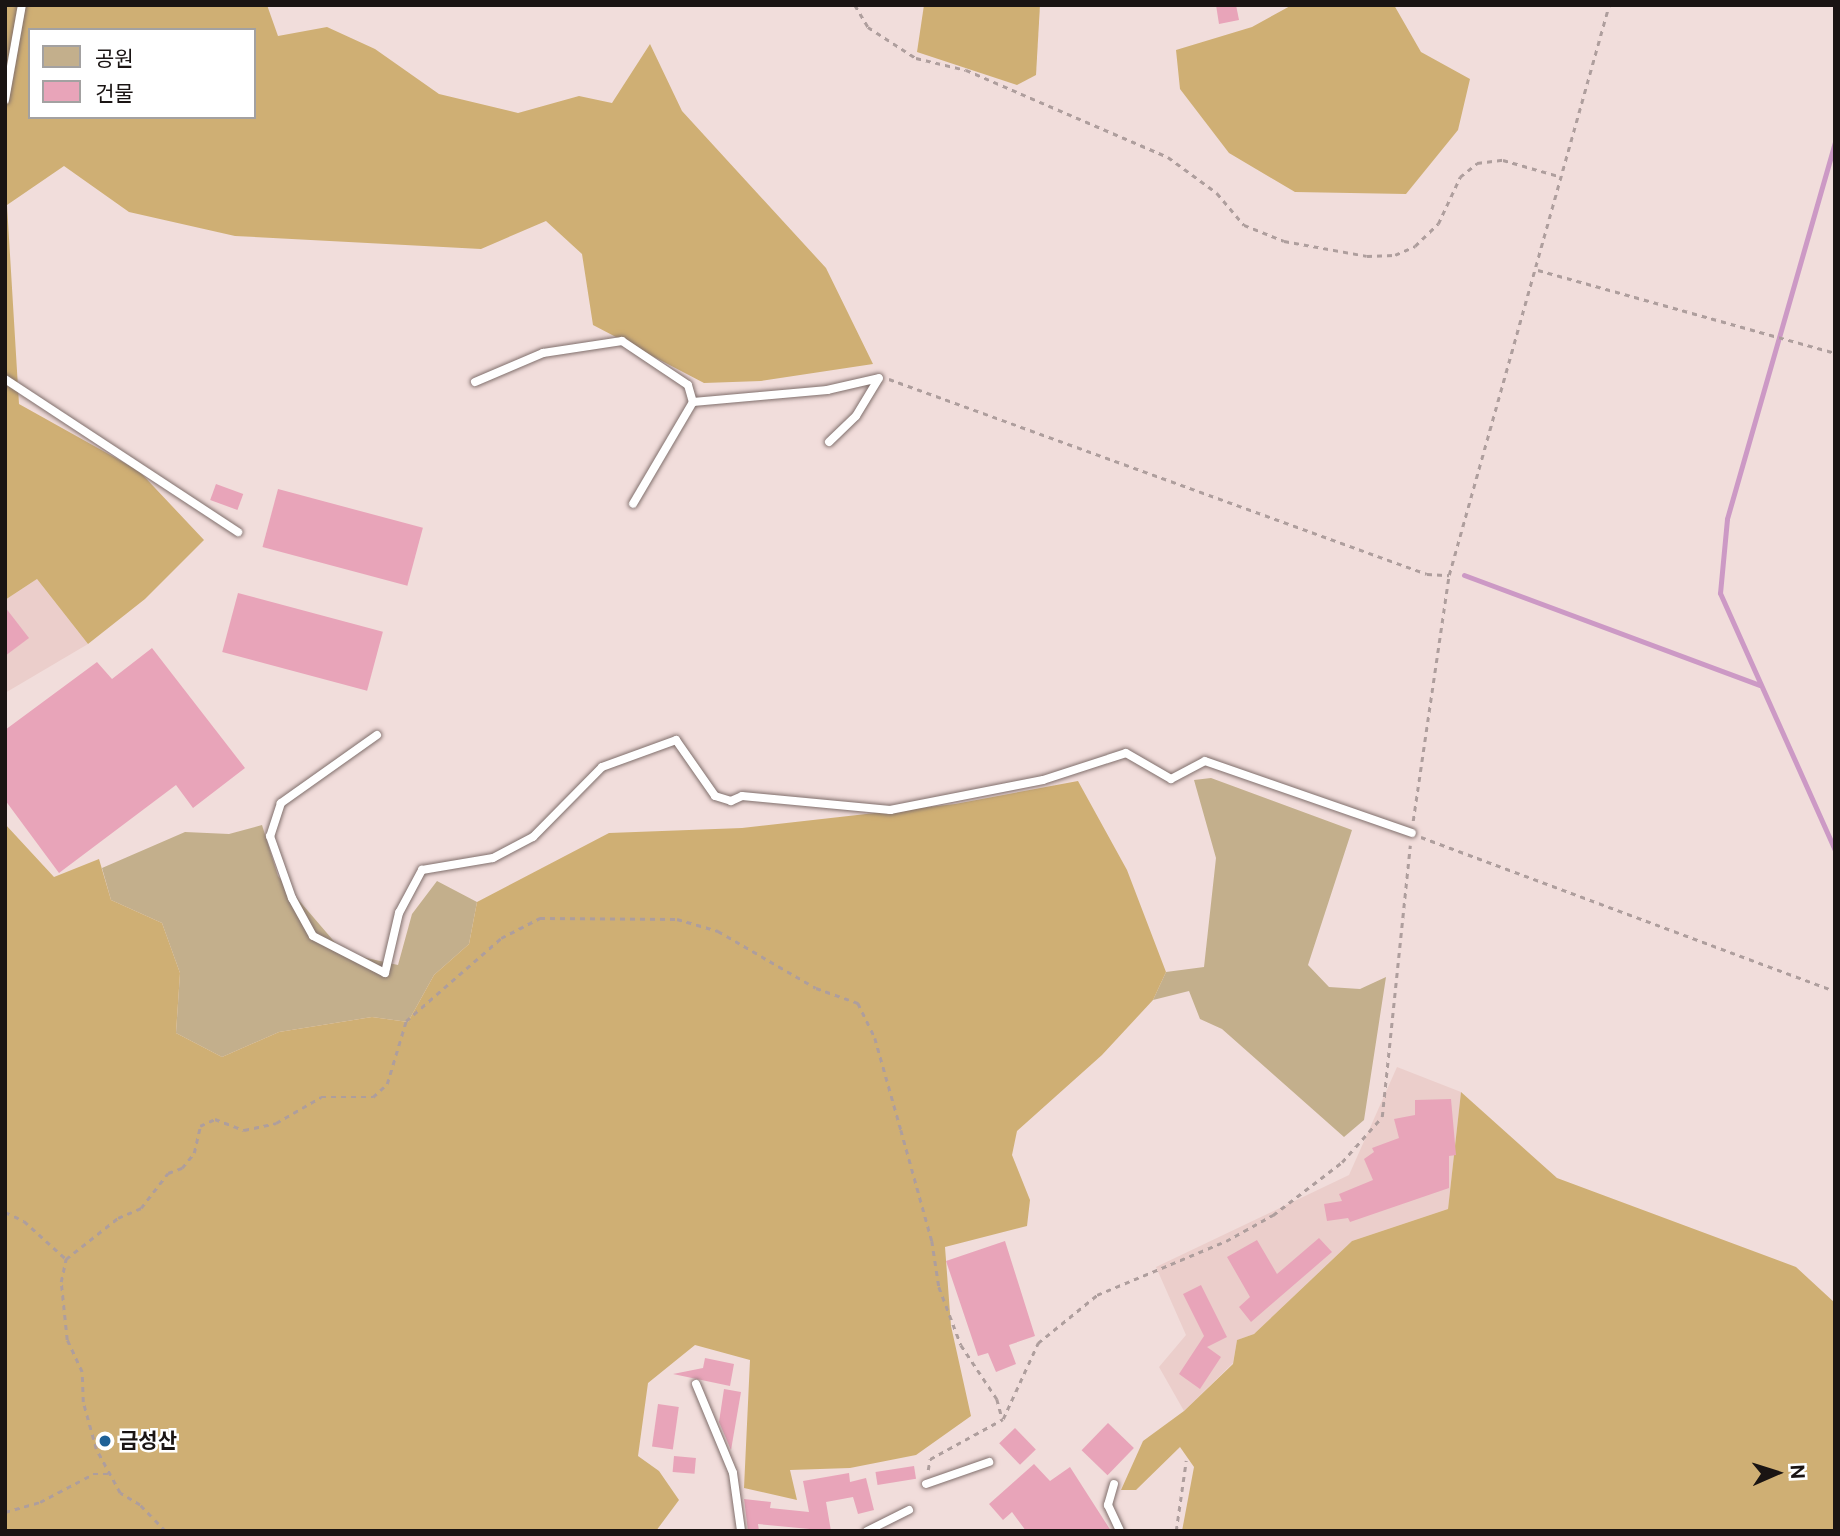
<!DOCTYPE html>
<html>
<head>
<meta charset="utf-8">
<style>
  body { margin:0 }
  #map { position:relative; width:1840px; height:1536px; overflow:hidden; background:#f1dddb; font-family:"Public Sans","Noto Sans KR",sans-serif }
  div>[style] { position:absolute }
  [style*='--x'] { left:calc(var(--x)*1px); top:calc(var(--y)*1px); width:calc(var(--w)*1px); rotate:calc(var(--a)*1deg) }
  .built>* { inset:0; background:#ebcecb }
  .green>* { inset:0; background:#c3af8c }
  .forest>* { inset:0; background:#cfaf74 }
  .stream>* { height:5px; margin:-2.5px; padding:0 2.5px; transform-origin:2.5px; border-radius:2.5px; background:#cc99c5 }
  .building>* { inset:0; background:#e8a4b9; transform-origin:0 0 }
  .path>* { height:2.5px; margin-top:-1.25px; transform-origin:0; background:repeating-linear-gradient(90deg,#ae9e9d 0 5px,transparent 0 10px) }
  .roads { filter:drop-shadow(0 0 2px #806f6c) drop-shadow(0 0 2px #806f6c) }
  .service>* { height:8px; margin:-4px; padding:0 4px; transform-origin:4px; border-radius:4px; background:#fff }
  .dots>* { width:19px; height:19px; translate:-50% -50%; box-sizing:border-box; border:4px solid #fff; border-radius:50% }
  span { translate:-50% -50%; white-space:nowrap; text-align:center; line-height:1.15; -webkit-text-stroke:5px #fff; paint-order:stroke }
  .poi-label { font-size:21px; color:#1a1413; font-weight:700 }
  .left { translate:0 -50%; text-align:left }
  .frame { position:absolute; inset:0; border:7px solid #1a1413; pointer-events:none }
  .legend { position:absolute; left:28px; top:28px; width:228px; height:91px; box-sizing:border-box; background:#fff; border:2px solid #a3a1a1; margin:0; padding:9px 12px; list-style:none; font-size:21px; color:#1a1413 }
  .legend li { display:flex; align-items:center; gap:14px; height:35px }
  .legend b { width:35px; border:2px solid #a3a1a1 }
  .north { position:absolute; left:1742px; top:1438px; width:70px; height:70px; -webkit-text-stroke:5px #fff; paint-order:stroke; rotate:87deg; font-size:19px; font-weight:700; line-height:28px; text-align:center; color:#1a1413 }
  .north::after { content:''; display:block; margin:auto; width:24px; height:32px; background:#1a1413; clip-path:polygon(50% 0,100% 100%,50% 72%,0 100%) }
</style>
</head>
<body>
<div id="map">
  <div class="built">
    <div style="clip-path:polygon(37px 579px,88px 644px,5px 693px,5px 600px)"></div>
    <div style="clip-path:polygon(1397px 1067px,1461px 1092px,1448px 1209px,1352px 1241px,1254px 1334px,1237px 1340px,1233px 1363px,1184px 1411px,1159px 1367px,1186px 1335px,1156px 1267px,1349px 1175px)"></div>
  </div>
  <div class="green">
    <div style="clip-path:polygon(1211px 778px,1352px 830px,1308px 965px,1329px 987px,1360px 989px,1386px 977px,1364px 1120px,1344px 1137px,1222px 1029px,1200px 1019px,1189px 991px,1153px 1000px,1166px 972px,1204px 967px,1216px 858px,1194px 780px)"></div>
    <div style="clip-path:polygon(262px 825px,278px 876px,344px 953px,398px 965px,412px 914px,437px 881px,477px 902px,469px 944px,434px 975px,408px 1022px,372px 1017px,279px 1032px,222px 1057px,176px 1033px,180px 973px,162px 923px,111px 900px,102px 868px,185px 832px,229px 834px)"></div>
  </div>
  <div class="forest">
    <div style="clip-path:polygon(evenodd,5px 5px,267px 5px,278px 36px,327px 27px,375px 49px,439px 94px,518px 113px,579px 96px,612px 103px,650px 44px,682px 111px,826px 268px,873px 364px,761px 381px,704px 383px,593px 325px,582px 254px,546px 221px,481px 249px,235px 236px,129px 212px,64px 166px,7px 205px,19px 404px,139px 471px,204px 540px,145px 599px,88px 644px,37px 579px,5px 600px,5px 5px,30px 30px,254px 30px,254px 117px,30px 117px,30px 30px)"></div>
    <div style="clip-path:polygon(924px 5px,1040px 5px,1036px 75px,1017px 85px,917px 52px)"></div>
    <div style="clip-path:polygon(1292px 5px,1394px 5px,1421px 52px,1470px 79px,1458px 130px,1406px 194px,1295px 192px,1229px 153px,1180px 89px,1176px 50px,1252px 27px)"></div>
    <div style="clip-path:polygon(1078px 781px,1127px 870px,1166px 972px,1153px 1000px,1102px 1055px,1017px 1131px,1012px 1155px,1030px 1200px,1027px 1226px,945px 1247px,951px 1326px,971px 1416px,916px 1455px,850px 1468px,790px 1470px,797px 1500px,744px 1488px,750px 1360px,695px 1345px,648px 1383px,638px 1456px,659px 1471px,679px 1500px,656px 1531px,5px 1531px,5px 824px,54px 877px,99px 859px,111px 900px,162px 923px,180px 973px,176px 1033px,222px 1057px,279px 1032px,372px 1017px,408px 1022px,434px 975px,469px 944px,477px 902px,609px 833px,742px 828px,955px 804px)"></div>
    <div style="clip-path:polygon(1461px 1092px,1557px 1178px,1796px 1267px,1835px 1303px,1835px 1531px,1182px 1531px,1194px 1467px,1180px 1447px,1136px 1490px,1121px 1490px,1143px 1441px,1184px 1411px,1233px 1364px,1237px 1340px,1254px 1334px,1352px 1241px,1448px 1209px)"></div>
  </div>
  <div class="stream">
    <div style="--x:1835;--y:142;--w:392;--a:106"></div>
    <div style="--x:1727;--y:519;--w:74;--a:95.4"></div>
    <div style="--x:1720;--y:593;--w:282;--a:65.9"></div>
    <div style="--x:1464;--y:575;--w:315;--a:20.4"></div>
  </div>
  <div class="building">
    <div style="clip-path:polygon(1216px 5px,1236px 5px,1239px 20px,1219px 24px)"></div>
    <div style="left:216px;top:484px;width:29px;height:17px;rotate:20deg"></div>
    <div style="left:278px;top:489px;width:150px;height:60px;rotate:15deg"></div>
    <div style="left:238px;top:593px;width:150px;height:61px;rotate:15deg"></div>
    <div style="clip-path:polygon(5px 607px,29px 638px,5px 656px)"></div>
    <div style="clip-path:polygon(152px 648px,245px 768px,193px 808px,176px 785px,59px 873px,5px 800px,5px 730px,97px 662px,112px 679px)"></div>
    <div style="clip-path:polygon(1451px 1099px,1456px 1155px,1449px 1156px,1449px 1188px,1350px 1222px,1348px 1218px,1327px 1221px,1324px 1204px,1342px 1201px,1339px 1194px,1373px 1180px,1364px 1159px,1374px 1152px,1372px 1148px,1399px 1138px,1394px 1119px,1415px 1115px,1415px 1100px)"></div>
    <div style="clip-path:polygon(1319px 1238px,1332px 1252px,1251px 1322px,1239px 1307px,1250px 1297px,1227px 1257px,1257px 1240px,1277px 1274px)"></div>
    <div style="clip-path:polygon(1005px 1241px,1035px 1336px,1009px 1345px,1016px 1364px,996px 1372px,988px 1353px,978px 1356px,946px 1261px)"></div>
    <div style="clip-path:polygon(1201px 1285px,1227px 1337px,1207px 1347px,1221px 1357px,1200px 1389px,1179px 1374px,1204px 1336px,1183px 1294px)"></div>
    <div style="clip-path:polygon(705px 1358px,734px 1364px,730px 1386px,673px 1374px,703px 1368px)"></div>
    <div style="clip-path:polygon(724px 1389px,741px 1392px,731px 1450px,719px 1422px)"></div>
    <div style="left:658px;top:1404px;width:21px;height:43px;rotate:8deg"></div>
    <div style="left:1108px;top:1423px;width:36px;height:38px;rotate:44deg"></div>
    <div style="left:1015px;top:1428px;width:30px;height:22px;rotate:46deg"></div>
    <div style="left:674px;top:1456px;width:22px;height:16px;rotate:5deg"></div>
    <div style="clip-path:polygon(1034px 1464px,1050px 1481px,1070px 1467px,1111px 1531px,1026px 1531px,1012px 1512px,1003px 1520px,989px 1504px)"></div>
    <div style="left:914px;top:1466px;width:13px;height:39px;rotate:81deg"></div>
    <div style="clip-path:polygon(849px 1473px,850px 1482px,866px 1478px,874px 1510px,858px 1514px,853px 1497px,826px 1502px,831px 1531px,758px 1524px,759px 1531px,748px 1531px,744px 1499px,771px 1502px,770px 1508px,809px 1512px,803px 1481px)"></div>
  </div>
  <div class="path">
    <div style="--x:855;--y:5;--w:26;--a:59"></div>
    <div style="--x:868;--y:27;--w:57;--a:32.9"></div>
    <div style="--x:916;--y:58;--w:51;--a:13.5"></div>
    <div style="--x:966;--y:70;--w:220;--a:23.3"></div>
    <div style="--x:1168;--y:157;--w:61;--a:36.3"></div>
    <div style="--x:1217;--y:193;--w:42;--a:49.8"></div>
    <div style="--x:1244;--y:225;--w:43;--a:21.8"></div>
    <div style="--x:1284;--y:241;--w:84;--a:10.2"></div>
    <div style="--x:1367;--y:256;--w:28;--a:-2"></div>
    <div style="--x:1395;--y:255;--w:22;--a:-24"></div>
    <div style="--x:1415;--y:246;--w:32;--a:-44"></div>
    <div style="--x:1438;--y:224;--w:52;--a:-64.9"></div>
    <div style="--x:1460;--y:177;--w:22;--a:-39"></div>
    <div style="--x:1477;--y:163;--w:26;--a:-7"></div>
    <div style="--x:1503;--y:160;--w:61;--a:16.1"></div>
    <div style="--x:1538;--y:270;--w:308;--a:15.6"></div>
    <div style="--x:889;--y:379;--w:572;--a:19.92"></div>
    <div style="--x:1427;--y:574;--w:22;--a:3"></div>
    <div style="--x:1413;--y:821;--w:249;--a:-81.7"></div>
    <div style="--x:1449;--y:575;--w:592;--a:-74.32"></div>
    <div style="--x:1421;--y:837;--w:442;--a:20.4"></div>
    <div style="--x:5;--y:1212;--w:21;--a:25"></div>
    <div style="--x:24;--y:1221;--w:57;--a:42.1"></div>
    <div style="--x:928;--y:1470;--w:11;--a:-80"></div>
    <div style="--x:930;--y:1459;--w:83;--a:-28.7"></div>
    <div style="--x:1003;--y:1419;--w:84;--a:-65.3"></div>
    <div style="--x:1038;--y:1343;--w:76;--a:-39.1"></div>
    <div style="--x:1097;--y:1295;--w:140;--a:-22.7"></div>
    <div style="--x:1226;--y:1241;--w:54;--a:-29"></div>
    <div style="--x:1273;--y:1215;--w:87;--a:-37.5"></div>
    <div style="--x:1342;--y:1162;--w:60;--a:-48.4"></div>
    <div style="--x:1382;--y:1117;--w:273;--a:-84.1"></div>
    <div style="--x:5;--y:1512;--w:36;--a:-16"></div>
    <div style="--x:40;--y:1502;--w:60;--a:-27.8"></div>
    <div style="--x:93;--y:1474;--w:16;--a:0"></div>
    <div style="--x:165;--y:1531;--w:36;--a:-134"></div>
    <div style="--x:140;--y:1505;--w:23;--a:-149"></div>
    <div style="--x:120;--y:1493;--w:50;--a:-118.6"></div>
    <div style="--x:96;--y:1449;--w:49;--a:-105.5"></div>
    <div style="--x:83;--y:1402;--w:30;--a:-92"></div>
    <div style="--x:82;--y:1372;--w:35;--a:-115"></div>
    <div style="--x:67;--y:1340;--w:58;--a:-95.9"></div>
    <div style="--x:61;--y:1282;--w:24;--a:-78"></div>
    <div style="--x:66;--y:1259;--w:66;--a:-38.3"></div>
    <div style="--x:118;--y:1218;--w:25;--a:-23"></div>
    <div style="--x:141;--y:1208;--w:44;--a:-52.4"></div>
    <div style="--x:168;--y:1173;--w:15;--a:-20"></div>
    <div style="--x:182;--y:1168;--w:19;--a:-51"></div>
    <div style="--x:194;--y:1153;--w:28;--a:-77"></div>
    <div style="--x:200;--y:1126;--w:17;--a:-25"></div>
    <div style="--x:215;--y:1119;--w:31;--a:21"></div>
    <div style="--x:244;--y:1130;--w:33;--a:-12"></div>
    <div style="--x:276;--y:1123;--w:52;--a:-30"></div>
    <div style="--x:321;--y:1097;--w:52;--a:0"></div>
    <div style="--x:373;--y:1097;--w:19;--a:-43"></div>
    <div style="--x:387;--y:1084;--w:66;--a:-73.2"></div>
    <div style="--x:406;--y:1021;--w:126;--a:-41.1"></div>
    <div style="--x:501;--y:938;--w:44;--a:-27.1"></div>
    <div style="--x:540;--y:918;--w:137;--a:0.4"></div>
    <div style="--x:677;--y:919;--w:43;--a:16.3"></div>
    <div style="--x:718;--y:931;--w:113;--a:30.2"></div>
    <div style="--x:816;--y:988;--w:45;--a:19.7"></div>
    <div style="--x:858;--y:1003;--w:39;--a:64"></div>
    <div style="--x:875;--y:1038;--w:96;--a:74.2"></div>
    <div style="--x:901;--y:1130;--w:115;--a:74.4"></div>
    <div style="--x:932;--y:1241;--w:47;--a:81.3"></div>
    <div style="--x:939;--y:1287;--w:62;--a:69.2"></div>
    <div style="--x:961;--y:1345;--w:65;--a:56.3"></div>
    <div style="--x:997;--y:1399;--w:20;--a:75"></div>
    <div style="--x:1176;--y:1531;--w:71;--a:-81.9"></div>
  </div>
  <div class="roads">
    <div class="service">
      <div style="--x:5;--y:100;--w:97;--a:-79.9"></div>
      <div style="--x:5;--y:379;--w:279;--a:33.3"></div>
      <div style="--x:475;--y:382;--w:74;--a:-23.1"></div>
      <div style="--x:543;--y:353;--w:80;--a:-8.6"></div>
      <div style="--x:622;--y:341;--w:79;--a:33.7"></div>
      <div style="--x:688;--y:385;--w:18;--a:74"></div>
      <div style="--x:693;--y:402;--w:118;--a:120.5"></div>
      <div style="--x:693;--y:402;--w:135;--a:-5.1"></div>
      <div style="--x:827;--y:390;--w:53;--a:-13"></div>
      <div style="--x:829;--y:442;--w:37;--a:-44"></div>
      <div style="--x:856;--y:416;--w:44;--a:-58.8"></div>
      <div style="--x:377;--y:735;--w:118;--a:144.7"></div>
      <div style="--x:281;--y:803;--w:35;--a:108"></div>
      <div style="--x:270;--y:836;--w:66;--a:70.5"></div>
      <div style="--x:292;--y:898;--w:43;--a:61.1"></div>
      <div style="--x:313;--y:936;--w:81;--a:27.2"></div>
      <div style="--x:385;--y:973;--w:62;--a:-76.9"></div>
      <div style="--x:399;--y:913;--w:49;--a:-61.9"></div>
      <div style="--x:422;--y:870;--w:72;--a:-9.6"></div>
      <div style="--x:493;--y:858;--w:45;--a:-27.7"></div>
      <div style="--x:533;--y:837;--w:98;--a:-45.4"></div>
      <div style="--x:602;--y:767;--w:79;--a:-20"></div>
      <div style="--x:676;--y:740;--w:68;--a:55.1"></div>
      <div style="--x:715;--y:796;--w:17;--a:17"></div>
      <div style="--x:731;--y:801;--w:12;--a:-24"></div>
      <div style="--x:742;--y:796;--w:149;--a:5.4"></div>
      <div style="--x:890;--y:810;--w:156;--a:-11.1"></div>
      <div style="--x:1043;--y:780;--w:87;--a:-18"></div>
      <div style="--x:1126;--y:753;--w:52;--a:30"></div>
      <div style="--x:1171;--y:779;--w:38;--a:-28"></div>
      <div style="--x:1205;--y:761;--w:219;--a:19.2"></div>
      <div style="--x:696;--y:1384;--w:96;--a:67.4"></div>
      <div style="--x:733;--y:1473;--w:59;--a:82.1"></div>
      <div style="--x:926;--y:1484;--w:67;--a:-19.2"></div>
      <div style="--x:1114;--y:1484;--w:22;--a:106"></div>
      <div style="--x:1108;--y:1505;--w:29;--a:65"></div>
      <div style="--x:867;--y:1531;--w:47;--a:-26.6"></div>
    </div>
  </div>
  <div class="dots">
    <div style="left:105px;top:1441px;background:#1f6196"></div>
  </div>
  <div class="poi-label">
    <span class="left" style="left:119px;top:1441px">금성산</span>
  </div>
  <div class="frame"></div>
  <ul class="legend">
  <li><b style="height:19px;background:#c3af8c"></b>공원</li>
  <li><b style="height:19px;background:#e8a4b9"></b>건물</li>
  </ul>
  <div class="north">N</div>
</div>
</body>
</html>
